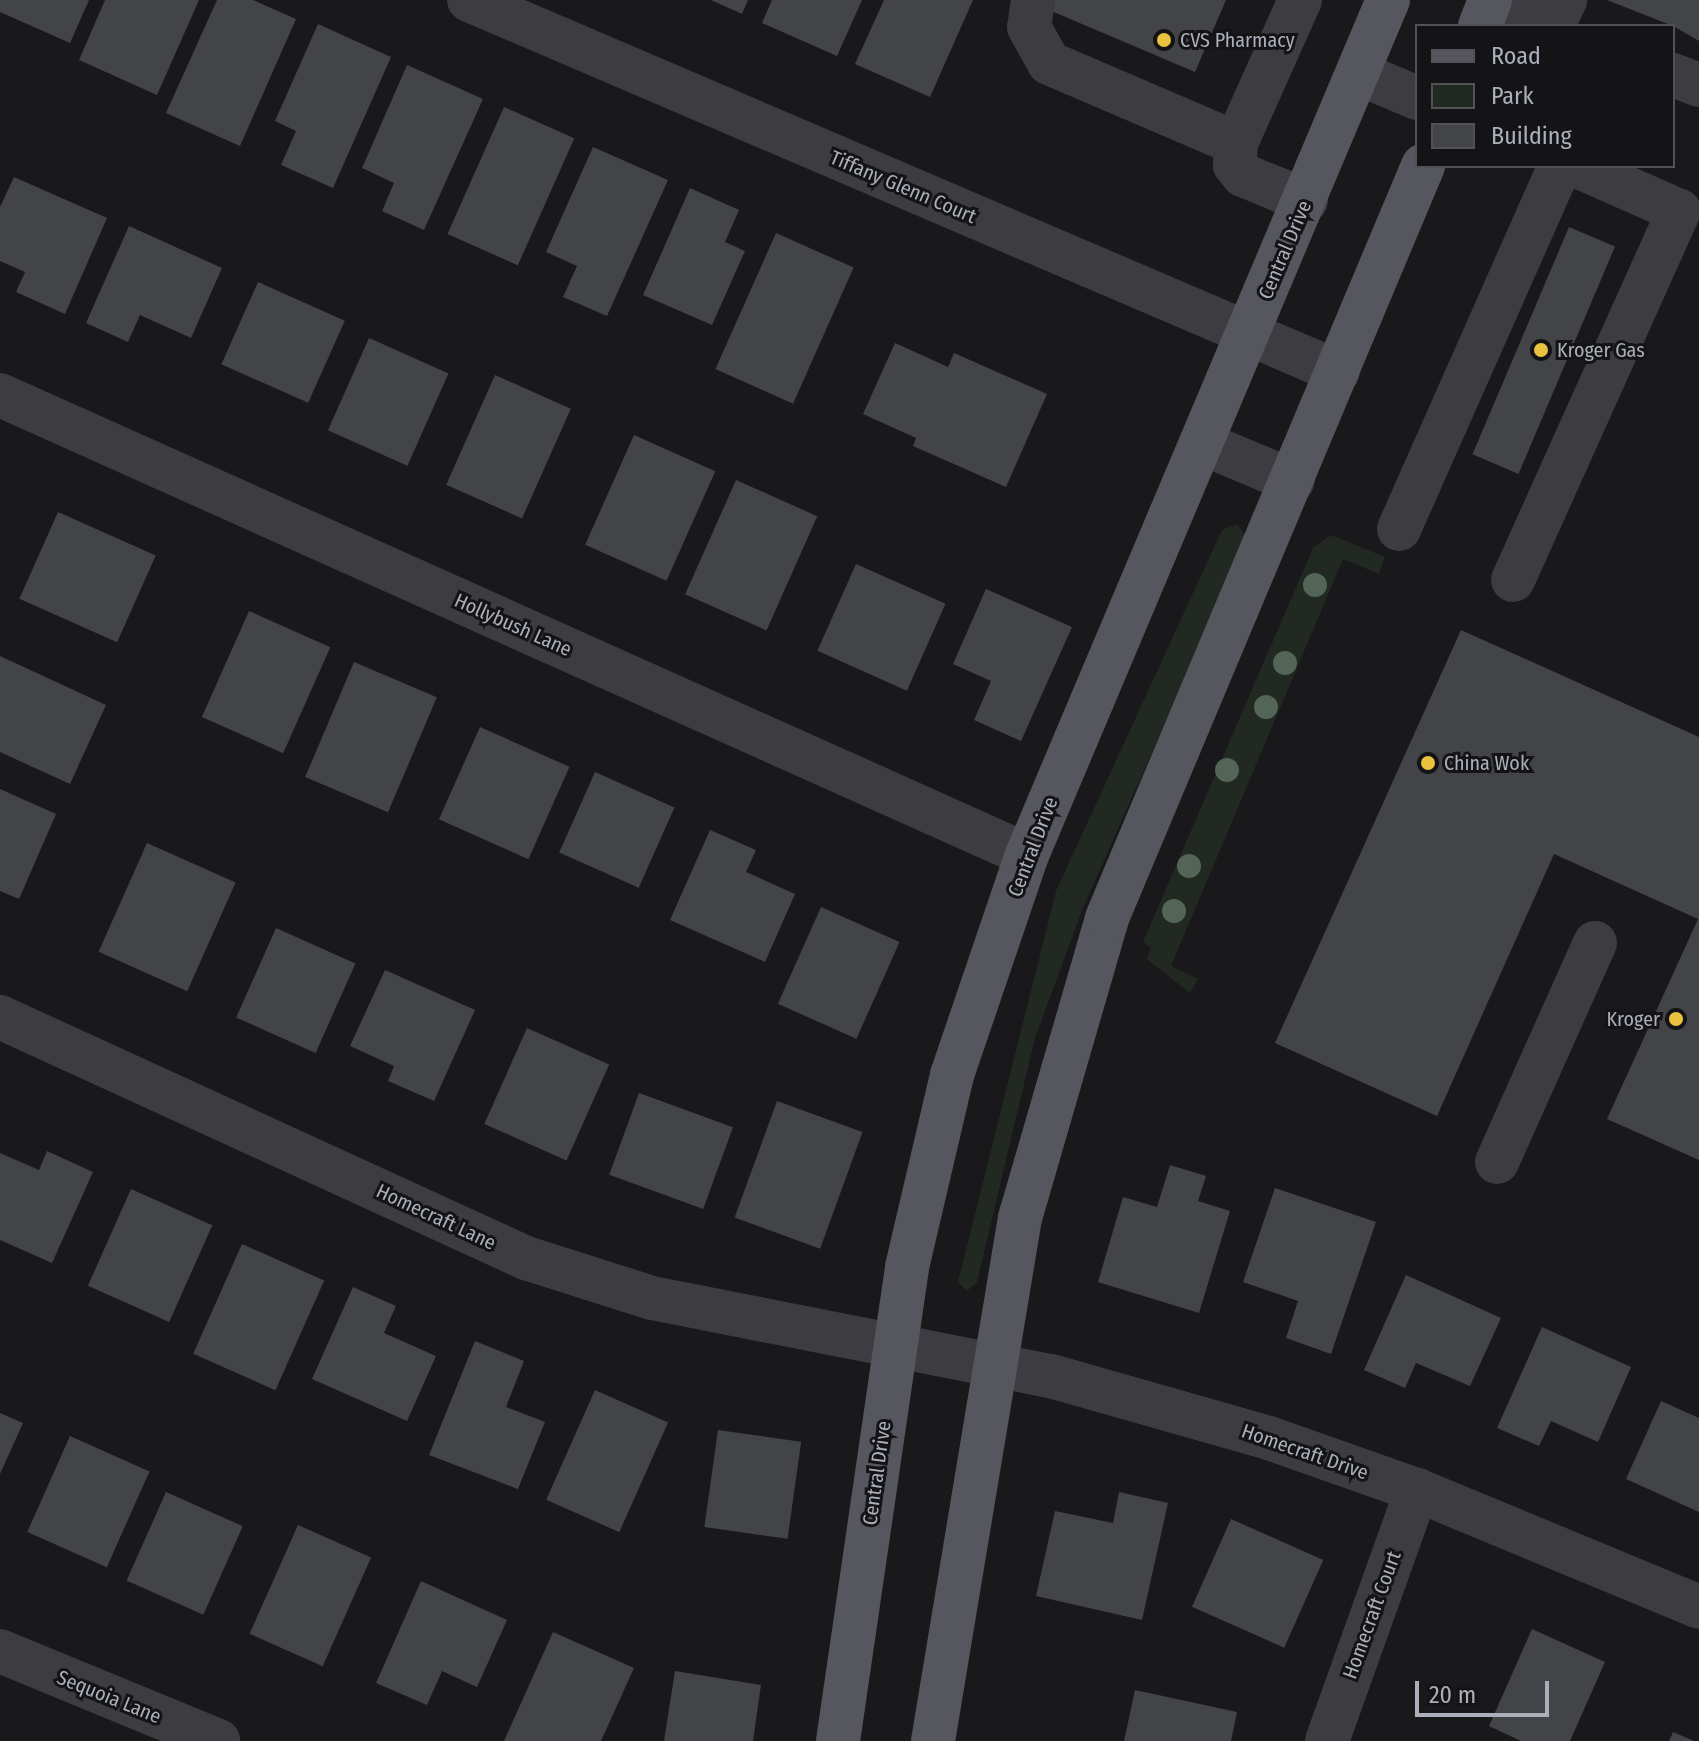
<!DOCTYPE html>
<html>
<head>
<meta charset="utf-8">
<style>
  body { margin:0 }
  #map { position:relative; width:1699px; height:1741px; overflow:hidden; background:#19191b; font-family:"Fira Sans Condensed",sans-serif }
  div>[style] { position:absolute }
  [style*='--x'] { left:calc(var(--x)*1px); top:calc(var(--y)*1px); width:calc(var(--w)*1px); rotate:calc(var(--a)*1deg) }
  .green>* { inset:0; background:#212922 }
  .building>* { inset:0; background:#434448; transform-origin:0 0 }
  .minor>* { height:44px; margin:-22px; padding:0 22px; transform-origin:22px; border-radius:22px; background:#3c3c41 }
  .major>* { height:44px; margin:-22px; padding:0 22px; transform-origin:22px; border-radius:22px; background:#56575e }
  .trees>* { width:24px; height:24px; margin:-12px; border-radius:50%; background:#536557 }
  .dots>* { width:22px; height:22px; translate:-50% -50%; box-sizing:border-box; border:4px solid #141416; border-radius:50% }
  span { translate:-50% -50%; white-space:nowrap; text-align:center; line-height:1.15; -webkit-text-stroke:6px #141416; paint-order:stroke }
  .poi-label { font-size:20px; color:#abafba }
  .left { translate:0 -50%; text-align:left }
  .right { translate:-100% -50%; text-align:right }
  .street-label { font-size:20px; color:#abafba }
  .legend { position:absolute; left:1415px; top:24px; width:260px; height:144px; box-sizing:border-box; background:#141416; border:2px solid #505258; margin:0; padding:10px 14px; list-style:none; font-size:24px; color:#abafba }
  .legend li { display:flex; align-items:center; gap:16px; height:40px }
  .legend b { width:40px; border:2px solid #505258 }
  .scale { position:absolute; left:1415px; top:1681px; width:134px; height:36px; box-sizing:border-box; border:4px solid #abafba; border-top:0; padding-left:10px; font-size:24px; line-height:28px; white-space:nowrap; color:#abafba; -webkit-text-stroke:6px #141416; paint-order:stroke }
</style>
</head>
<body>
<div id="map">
  <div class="green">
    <div style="clip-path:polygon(1237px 524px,1244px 533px,1239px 556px,1083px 908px,1035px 1038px,977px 1282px,967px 1291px,958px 1282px,1056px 891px,1222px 530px)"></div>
    <div style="clip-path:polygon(1331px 535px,1385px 557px,1379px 574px,1343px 559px,1171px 966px,1198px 979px,1190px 993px,1147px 959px,1151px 948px,1143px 942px,1313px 548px)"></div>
  </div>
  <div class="building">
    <div style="clip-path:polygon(0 0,89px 0,70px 43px,0 12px)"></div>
    <div style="clip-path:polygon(105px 0,199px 0,157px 95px,79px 60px)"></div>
    <div style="clip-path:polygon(217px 0,253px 0,296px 19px,240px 146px,166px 113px)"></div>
    <div style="clip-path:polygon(711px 0,748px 0,742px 14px)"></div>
    <div style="clip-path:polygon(772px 0,862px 0,837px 56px,762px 23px)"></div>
    <div style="clip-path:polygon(884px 0,973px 0,930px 97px,855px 64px)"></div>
    <div style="clip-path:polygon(1046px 0,1226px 0,1195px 72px,1042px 7px)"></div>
    <div style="clip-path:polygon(1607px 0,1699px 0,1699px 41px,1673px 26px)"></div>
    <div style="clip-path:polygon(318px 24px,391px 57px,333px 188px,281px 165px,296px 131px,275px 121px)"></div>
    <div style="clip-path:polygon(407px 65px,483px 99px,424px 230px,382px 211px,394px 183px,362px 168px)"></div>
    <div style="left:504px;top:107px;width:77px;height:139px;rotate:24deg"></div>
    <div style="clip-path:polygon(593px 147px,668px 180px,607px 316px,563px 297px,577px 266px,546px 252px)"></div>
    <div style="clip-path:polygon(14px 177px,107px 218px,65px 314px,16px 292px,25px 272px,0 261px,0 207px)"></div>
    <div style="clip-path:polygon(690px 188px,739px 210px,725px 242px,745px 251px,712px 325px,643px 295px)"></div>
    <div style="clip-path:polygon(129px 226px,222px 268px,191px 338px,140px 315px,128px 342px,86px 323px)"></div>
    <div style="left:1569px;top:227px;width:50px;height:247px;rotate:23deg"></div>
    <div style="left:776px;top:233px;width:85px;height:149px;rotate:24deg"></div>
    <div style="left:258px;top:282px;width:95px;height:90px;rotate:24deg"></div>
    <div style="left:369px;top:338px;width:87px;height:101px;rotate:24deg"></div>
    <div style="clip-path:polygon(895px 343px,948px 367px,954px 353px,1047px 394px,1006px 487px,913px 446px,916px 438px,863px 414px)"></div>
    <div style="left:495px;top:375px;width:83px;height:120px;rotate:24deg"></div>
    <div style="left:634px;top:435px;width:89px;height:120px;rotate:24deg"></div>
    <div style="left:736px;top:480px;width:89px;height:125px;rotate:24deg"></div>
    <div style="left:58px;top:512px;width:107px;height:95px;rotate:24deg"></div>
    <div style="left:856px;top:564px;width:98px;height:95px;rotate:24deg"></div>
    <div style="clip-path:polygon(986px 589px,1072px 627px,1021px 741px,974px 720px,991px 681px,953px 664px)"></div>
    <div style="left:249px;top:611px;width:89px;height:116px;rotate:24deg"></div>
    <div style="clip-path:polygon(1461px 630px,1699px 737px,1699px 1160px,1607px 1119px,1698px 919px,1554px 854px,1437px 1116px,1275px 1043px)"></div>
    <div style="clip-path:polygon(0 656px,106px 705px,70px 784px,0 752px)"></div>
    <div style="left:354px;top:662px;width:90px;height:125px;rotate:23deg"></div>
    <div style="left:480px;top:727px;width:98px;height:101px;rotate:24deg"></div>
    <div style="left:595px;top:772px;width:87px;height:88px;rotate:24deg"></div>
    <div style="clip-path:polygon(0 789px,56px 814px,19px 899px,0 891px)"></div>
    <div style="clip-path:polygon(710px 830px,756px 850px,746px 872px,795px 894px,765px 962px,670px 920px)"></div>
    <div style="left:147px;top:843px;width:97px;height:119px;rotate:24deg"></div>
    <div style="left:821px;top:907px;width:86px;height:106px;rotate:24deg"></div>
    <div style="left:276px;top:928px;width:87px;height:98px;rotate:24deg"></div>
    <div style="clip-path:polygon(385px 970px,475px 1010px,434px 1101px,388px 1081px,394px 1066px,350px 1046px)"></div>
    <div style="left:527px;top:1028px;width:90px;height:105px;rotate:24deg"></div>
    <div style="left:639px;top:1093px;width:100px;height:87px;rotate:20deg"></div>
    <div style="left:777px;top:1101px;width:91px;height:124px;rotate:20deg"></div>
    <div style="clip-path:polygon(47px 1151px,93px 1172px,52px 1263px,0 1240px,0 1153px,39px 1170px)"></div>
    <div style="clip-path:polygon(1170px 1165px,1206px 1176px,1198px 1201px,1230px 1211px,1199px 1313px,1098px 1282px,1123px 1197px,1157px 1207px)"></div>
    <div style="clip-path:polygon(1275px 1188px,1376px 1222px,1331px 1354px,1286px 1338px,1298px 1301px,1243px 1282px)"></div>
    <div style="left:131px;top:1189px;width:89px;height:106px;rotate:24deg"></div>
    <div style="left:242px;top:1244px;width:90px;height:120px;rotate:24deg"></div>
    <div style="clip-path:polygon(1406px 1275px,1501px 1318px,1470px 1386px,1416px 1363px,1405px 1388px,1364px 1370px)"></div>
    <div style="clip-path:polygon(353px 1287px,396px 1306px,384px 1333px,436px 1356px,407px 1421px,312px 1379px)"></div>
    <div style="clip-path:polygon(1542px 1327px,1631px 1367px,1598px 1442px,1551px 1421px,1539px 1446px,1497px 1428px)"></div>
    <div style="clip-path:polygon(475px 1341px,524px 1361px,506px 1407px,545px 1422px,518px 1489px,429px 1455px)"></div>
    <div style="left:595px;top:1390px;width:80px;height:120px;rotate:24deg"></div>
    <div style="clip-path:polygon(1661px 1401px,1699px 1418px,1699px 1512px,1626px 1479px)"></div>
    <div style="clip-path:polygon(0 1413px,23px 1423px,0 1474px)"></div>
    <div style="left:718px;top:1430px;width:84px;height:98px;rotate:8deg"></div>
    <div style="left:70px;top:1436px;width:87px;height:105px;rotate:24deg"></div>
    <div style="left:166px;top:1492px;width:84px;height:97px;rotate:24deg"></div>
    <div style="clip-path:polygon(1119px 1492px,1168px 1503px,1142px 1620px,1036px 1596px,1055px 1511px,1113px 1523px)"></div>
    <div style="left:1231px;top:1519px;width:101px;height:96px;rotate:24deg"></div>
    <div style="left:298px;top:1525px;width:80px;height:119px;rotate:24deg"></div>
    <div style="clip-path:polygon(421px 1581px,507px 1620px,477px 1687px,442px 1671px,427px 1705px,376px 1683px)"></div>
    <div style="clip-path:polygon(1532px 1629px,1605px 1662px,1570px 1741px,1521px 1741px,1489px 1726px)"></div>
    <div style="clip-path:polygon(553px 1632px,634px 1668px,601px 1741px,504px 1741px)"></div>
    <div style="clip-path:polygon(675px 1671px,761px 1685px,753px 1741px,664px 1741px)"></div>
    <div style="clip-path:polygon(1135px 1690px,1237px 1712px,1231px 1741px,1124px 1741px)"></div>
    <div style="clip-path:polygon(1673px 1732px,1694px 1741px,1669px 1741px)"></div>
  </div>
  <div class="minor">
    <div style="--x:469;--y:0;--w:945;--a:23.17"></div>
    <div style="--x:1033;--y:0;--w:27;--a:98"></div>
    <div style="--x:1029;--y:27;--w:41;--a:60.9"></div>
    <div style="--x:1049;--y:63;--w:203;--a:23.2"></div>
    <div style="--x:1300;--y:0;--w:157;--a:114.1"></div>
    <div style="--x:1236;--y:143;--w:22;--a:93"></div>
    <div style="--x:1235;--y:165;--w:13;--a:51"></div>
    <div style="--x:1243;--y:175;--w:68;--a:22.4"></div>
    <div style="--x:1489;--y:0;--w:69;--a:21.3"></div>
    <div style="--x:1553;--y:25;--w:28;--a:-64"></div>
    <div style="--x:1358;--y:73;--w:64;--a:23"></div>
    <div style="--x:1673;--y:75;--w:28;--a:21"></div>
    <div style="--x:0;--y:395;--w:1125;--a:24.13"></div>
    <div style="--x:1204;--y:444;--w:96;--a:22.6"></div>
    <div style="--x:1399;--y:529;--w:397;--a:-66.1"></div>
    <div style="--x:1513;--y:580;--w:405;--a:-65.8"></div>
    <div style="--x:1679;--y:211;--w:111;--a:-156.2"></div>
    <div style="--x:0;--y:1017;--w:579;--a:24.62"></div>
    <div style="--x:526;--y:1258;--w:132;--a:17.6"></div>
    <div style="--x:652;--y:1298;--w:407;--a:11.1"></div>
    <div style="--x:1051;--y:1376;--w:227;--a:15.9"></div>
    <div style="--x:1269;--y:1438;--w:157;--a:19.4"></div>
    <div style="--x:1417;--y:1490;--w:305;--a:22.5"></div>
    <div style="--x:1497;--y:1162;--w:240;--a:-65.9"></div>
    <div style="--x:0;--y:1651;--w:236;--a:22.4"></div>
    <div style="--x:1327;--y:1741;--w:267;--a:-70.3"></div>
  </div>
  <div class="major">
    <div style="--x:1480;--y:26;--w:28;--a:-69"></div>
    <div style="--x:838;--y:1741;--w:479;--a:-81.7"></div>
    <div style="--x:907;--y:1267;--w:197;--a:-76.8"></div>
    <div style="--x:952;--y:1075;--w:232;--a:-71.2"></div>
    <div style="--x:1027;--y:855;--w:928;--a:-67.11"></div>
    <div style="--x:933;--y:1741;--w:530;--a:-80.56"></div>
    <div style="--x:1020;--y:1218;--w:312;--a:-73.8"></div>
    <div style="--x:1107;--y:918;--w:816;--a:-67.21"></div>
  </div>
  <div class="trees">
    <div style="left:1315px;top:585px"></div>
    <div style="left:1285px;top:663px"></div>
    <div style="left:1266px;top:707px"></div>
    <div style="left:1227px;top:770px"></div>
    <div style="left:1189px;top:866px"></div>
    <div style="left:1174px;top:911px"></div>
  </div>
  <div class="dots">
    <div style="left:1164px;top:40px;background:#ebc140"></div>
    <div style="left:1541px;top:350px;background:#ebc140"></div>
    <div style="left:1428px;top:763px;background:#ebc140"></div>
    <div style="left:1676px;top:1019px;background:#ebc140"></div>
  </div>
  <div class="poi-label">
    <span class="left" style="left:1180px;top:40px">CVS Pharmacy</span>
    <span class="left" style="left:1557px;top:350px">Kroger Gas</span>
    <span class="left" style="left:1444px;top:763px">China Wok</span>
    <span class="right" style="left:1660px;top:1019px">Kroger</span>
  </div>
  <div class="street-label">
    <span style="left:903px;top:187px;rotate:23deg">Tiffany Glenn Court</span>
    <span style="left:1285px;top:250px;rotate:-67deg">Central Drive</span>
    <span style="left:513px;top:625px;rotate:24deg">Hollybush Lane</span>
    <span style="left:1033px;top:847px;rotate:-69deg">Central Drive</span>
    <span style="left:436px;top:1217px;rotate:25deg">Homecraft Lane</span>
    <span style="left:1305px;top:1452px;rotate:19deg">Homecraft Drive</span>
    <span style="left:877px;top:1473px;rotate:-82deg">Central Drive</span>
    <span style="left:1372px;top:1615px;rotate:-70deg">Homecraft Court</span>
    <span style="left:109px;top:1697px;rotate:22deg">Sequoia Lane</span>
  </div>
  <ul class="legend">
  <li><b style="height:10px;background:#56575e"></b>Road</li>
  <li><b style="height:22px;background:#212922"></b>Park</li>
  <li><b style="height:22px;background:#434448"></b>Building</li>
  </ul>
  <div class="scale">20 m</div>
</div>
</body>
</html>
